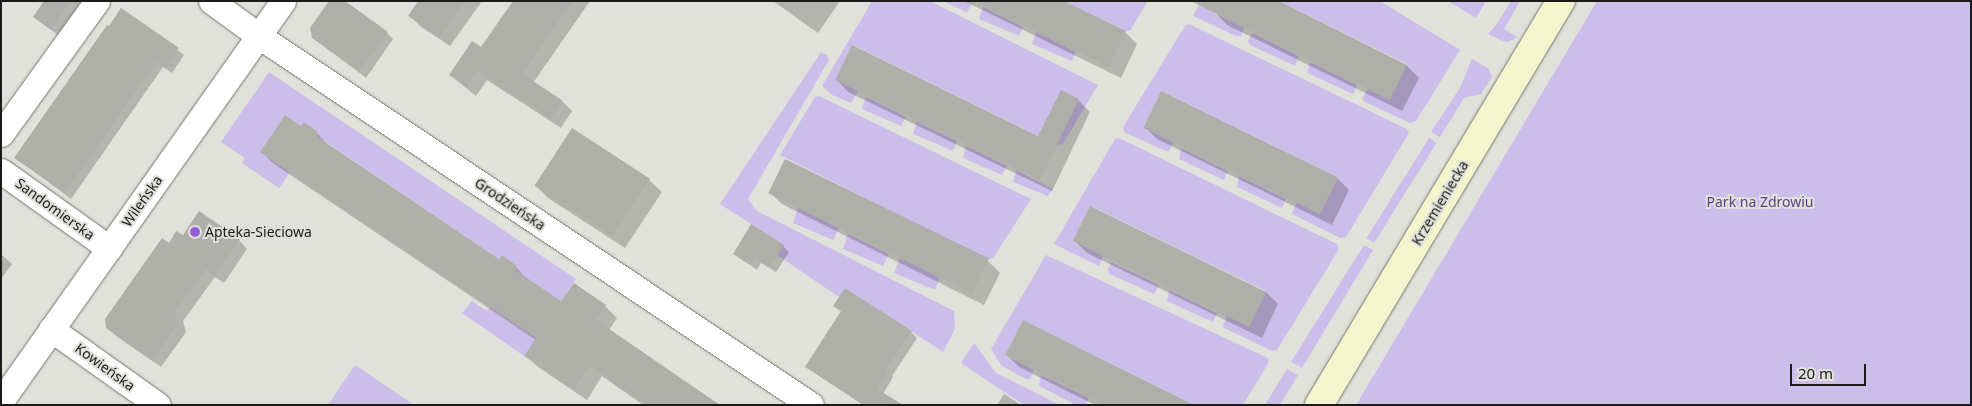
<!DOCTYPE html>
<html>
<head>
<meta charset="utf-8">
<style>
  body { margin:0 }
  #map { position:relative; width:1972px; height:406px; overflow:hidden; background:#e0e1da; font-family:"Noto Sans",sans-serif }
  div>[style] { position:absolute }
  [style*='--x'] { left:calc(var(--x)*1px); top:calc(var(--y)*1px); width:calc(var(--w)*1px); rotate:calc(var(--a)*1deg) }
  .green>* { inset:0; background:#ccbeeb; transform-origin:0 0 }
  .shadow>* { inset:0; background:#0003 }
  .building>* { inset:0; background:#aeafa9; transform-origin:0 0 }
  .roads { filter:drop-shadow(0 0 1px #757670) drop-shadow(0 0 1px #757670) }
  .street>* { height:25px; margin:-12.5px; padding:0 12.5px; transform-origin:12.5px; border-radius:12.5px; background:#fff }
  .secondary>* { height:28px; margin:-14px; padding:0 14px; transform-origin:14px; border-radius:14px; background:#f3f5cd }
  .dots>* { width:14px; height:14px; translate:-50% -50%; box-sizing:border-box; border:2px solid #e0e1da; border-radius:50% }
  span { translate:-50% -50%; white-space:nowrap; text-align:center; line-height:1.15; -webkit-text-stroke:4px #e0e1da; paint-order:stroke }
  .street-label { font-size:14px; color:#1a1a18 }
  .park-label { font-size:14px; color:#5c4186 }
  .poi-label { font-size:14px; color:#1a1a18 }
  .left { translate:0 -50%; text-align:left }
  .frame { position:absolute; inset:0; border:2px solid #1a1a18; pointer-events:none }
  .scale { position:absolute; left:1790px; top:364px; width:76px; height:22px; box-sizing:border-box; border:2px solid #1a1a18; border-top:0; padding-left:6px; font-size:15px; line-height:18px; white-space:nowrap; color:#1a1a18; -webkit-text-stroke:4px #e0e1da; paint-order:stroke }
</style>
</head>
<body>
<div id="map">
  <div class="green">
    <div style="clip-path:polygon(872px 1px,930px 1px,1098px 85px,1063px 144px,1057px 145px,853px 45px,858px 91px,851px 103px,832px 95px,822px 86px)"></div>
    <div style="clip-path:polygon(943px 1px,971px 1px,972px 2px,968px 11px,966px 12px)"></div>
    <div style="clip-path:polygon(1064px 1px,1148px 1px,1130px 31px,1126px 31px)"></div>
    <div style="clip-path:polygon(1201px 1px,1219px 1px,1214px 13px,1244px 28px,1241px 36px,1236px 36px,1193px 16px)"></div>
    <div style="clip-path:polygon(1279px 1px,1380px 1px,1460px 50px,1416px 121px,1410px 123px,1363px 101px,1362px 98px,1368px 89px,1390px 99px,1407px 64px)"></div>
    <div style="clip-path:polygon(1448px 1px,1486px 1px,1476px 18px)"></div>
    <div style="clip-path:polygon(1511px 1px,1520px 1px,1504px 29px,1518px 37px,1508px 42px,1502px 41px,1488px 34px,1497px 24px)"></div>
    <div style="clip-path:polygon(1597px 1px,1971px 1px,1971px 405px,1356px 405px)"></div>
    <div style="clip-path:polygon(983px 7px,1023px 27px,1019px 36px,979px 19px)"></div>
    <div style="clip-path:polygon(1189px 24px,1407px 129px,1409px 133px,1346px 237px,1340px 238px,1292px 214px,1297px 202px,1320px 213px,1338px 177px,1161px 91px,1143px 127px,1174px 142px,1168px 152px,1124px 132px,1123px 127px,1185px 26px)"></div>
    <div style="clip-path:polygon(1036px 32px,1076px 52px,1072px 61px,1032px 44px)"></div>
    <div style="clip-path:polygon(1252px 33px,1299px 56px,1295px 66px,1250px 45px,1248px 41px)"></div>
    <div style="clip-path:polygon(821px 52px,827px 55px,829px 60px,748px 199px,757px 211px,954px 311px,955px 329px,943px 352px,845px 288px,839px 297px,777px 255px,751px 224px,720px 204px)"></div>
    <div style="clip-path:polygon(1472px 59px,1488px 68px,1492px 77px,1481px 94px,1464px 98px,1440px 137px,1431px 132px,1460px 88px)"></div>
    <div style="clip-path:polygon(1310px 62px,1357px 85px,1353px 94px,1307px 73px)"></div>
    <div style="clip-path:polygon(269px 72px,576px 279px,524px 356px,462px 313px,472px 301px,487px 311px,490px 307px,505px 317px,517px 266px,502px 256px,499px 259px,317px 136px,318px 132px,304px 122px,301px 126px,285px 115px,260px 152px,290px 172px,279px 188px,242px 163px,245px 158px,221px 142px)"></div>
    <div style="clip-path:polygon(819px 96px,1031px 199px,993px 258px,988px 260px,780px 155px,815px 97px)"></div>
    <div style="clip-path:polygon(866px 97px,906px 117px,901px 126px,862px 109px)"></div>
    <div style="clip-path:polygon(917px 122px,957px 141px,953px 151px,913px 134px)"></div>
    <div style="clip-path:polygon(1119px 138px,1337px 244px,1339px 249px,1277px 350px,1272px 351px,1224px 328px,1223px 325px,1227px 316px,1266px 291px,1091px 206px,1073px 241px,1103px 256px,1099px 266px,1054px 244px,1115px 139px)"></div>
    <div style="left:1429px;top:138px;width:9px;height:118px;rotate:32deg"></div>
    <div style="clip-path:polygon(966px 146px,1007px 166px,1002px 175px,963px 158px)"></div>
    <div style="clip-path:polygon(1181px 148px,1228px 171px,1224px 180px,1179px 159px)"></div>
    <div style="clip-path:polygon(1016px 170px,1053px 189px,1048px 196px,1013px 182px)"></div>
    <div style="clip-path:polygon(1239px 176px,1286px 199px,1282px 208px,1237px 187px)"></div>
    <div style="clip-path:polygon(798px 208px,839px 228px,833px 240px,793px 223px)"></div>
    <div style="clip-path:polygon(848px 234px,889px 254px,883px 266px,843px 249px)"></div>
    <div style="clip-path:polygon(1364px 245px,1373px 250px,1302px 368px,1291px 362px)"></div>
    <div style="clip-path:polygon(1046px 255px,1268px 358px,1269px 362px,1243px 405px,1194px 405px,1023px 320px,1005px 355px,1034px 370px,1030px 379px,1026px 379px,1002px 366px,991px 349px)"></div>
    <div style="clip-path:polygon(900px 258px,940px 278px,935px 290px,894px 273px)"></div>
    <div style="clip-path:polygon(1111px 262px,1159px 285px,1154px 294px,1109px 274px,1108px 270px)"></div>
    <div style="clip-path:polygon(1169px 290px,1217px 313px,1213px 322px,1167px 301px)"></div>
    <div style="clip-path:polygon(974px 343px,996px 373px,1060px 405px,1024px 405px,961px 363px)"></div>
    <div style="clip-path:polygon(355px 365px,414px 405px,328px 405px)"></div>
    <div style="clip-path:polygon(1287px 369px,1298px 375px,1280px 405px,1265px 405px)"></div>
    <div style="clip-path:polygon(1041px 375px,1089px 398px,1086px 405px,1076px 405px,1039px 386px)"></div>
  </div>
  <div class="shadow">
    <div style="clip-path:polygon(45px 1px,82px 1px,58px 35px,34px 17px)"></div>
    <div style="clip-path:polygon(419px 1px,482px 1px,450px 46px,420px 26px,410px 16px)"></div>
    <div style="clip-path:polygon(515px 1px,590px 1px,533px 83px,562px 101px,572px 111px,561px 128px,487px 80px,476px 96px,450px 75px,481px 49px)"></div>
    <div style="clip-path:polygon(773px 1px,840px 1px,818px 33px)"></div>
    <div style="clip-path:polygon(964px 1px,1062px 1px,1125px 32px,1137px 44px,1121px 78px)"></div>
    <div style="clip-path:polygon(121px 10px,184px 55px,172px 73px,163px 67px,71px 199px,16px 158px)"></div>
    <div style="clip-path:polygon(1215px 12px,1407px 66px,1419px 78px,1402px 111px,1227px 25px)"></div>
    <div style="clip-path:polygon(387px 33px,393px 39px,366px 78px,313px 37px)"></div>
    <div style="clip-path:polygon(837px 80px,1039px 137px,1078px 100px,1090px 112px,1052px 191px,848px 92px)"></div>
    <div style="clip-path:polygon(1145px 127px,1337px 178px,1349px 190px,1332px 225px,1157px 139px)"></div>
    <div style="clip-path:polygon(301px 128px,317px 133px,329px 146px,499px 261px,516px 267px,527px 280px,562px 303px,574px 284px,605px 306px,617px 318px,609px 330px,718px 405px,643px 405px,602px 376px,587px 400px,538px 367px,526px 356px,536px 340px,274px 164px,262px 152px)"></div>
    <div style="clip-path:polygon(785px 160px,988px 261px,1000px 273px,984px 305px,782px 204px,769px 192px)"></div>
    <div style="clip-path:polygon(649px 180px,662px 192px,625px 248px,548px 198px,536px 186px)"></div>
    <div style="clip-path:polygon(183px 237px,239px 240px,247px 249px,224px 283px,215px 277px,183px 321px,186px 332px,161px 367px,116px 336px,107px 327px,169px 245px)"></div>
    <div style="clip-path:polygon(1075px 241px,1266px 292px,1278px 304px,1262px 338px,1087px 253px)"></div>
    <div style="clip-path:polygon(783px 246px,789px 252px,776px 272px,761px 263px,757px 270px,734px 253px)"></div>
    <div style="clip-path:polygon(1px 254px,12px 264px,1px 279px)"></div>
    <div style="clip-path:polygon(834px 305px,911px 332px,917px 338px,892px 376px,893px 377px,883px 394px,887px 405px,863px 405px,807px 367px,842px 312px)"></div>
    <div style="clip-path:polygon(1007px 355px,1191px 405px,1095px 405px,1019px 367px)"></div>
    <div style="clip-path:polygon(1004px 394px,1021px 405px,997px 405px)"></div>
  </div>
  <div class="building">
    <div style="clip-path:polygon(44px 1px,71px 1px,51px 30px,33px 17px)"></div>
    <div style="clip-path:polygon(329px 1px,345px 1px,388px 32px,359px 72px,312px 38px,310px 28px)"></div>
    <div style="clip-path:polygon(418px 1px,465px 1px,439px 37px,408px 16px)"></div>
    <div style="clip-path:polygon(513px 1px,573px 1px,522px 74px,562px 100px,551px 119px,477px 70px,466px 86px,449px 75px,472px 41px,481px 47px)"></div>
    <div style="clip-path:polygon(975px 1px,1064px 1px,1126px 31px,1109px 67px)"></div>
    <div style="clip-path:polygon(1191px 1px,1279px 1px,1407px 65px,1390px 100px)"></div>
    <div style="clip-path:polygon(121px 8px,179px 48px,165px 68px,157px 61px,65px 193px,14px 158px,107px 25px,109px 26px)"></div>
    <div style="clip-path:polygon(852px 45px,1038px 136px,1061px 90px,1079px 99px,1040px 180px,835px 80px)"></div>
    <div style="left:1161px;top:91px;width:197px;height:41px;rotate:26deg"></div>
    <div style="clip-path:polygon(285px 115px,301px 126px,304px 122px,318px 132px,316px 136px,499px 259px,502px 255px,517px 266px,515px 270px,561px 301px,574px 283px,606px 305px,596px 320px,720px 405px,647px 405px,590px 366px,574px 389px,524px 356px,536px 338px,260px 152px)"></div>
    <div style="left:572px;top:128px;width:93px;height:69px;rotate:33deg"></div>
    <div style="left:785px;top:159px;width:227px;height:38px;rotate:26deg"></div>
    <div style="left:1090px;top:206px;width:196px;height:39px;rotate:26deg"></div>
    <div style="clip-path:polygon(199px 211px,240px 239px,215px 276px,206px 269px,175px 312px,178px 324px,152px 360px,106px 328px,105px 319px,162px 238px,169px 243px,176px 231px,183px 235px)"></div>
    <div style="clip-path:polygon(751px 224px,784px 245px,769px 267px,755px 258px,750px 265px,733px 254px)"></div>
    <div style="clip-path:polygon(845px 288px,912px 331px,886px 369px,888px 371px,877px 389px,903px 405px,864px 405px,805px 367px,841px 311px,833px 306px)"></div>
    <div style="clip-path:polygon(1023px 320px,1194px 405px,1106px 405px,1023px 364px,1005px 355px)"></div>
  </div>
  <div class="roads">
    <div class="street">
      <div style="--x:211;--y:1;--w:59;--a:36.1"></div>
      <div style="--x:259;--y:36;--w:664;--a:33.76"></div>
      <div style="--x:1;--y:134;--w:164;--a:-54.2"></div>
      <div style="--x:1;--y:171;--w:133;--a:35.5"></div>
      <div style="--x:51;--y:329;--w:131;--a:35.4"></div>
      <div style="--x:1;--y:401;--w:489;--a:-54.8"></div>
    </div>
    <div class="secondary">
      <div style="--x:1319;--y:405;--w:471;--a:-59.1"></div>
    </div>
  </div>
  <div class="dots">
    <div style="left:195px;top:232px;background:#905fd8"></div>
  </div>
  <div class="street-label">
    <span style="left:142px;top:201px;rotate:-55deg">Wileńska</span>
    <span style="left:1440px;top:203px;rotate:-59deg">Krzemieniecka</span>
    <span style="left:510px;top:204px;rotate:34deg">Grodzieńska</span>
    <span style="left:55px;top:209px;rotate:36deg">Sandomierska</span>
    <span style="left:105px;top:367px;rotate:36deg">Kowieńska</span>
  </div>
  <div class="park-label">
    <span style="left:1760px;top:202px">Park na Zdrowiu</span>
  </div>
  <div class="poi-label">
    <span class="left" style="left:205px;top:232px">Apteka-Sieciowa</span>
  </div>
  <div class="frame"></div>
  <div class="scale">20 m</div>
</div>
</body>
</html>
